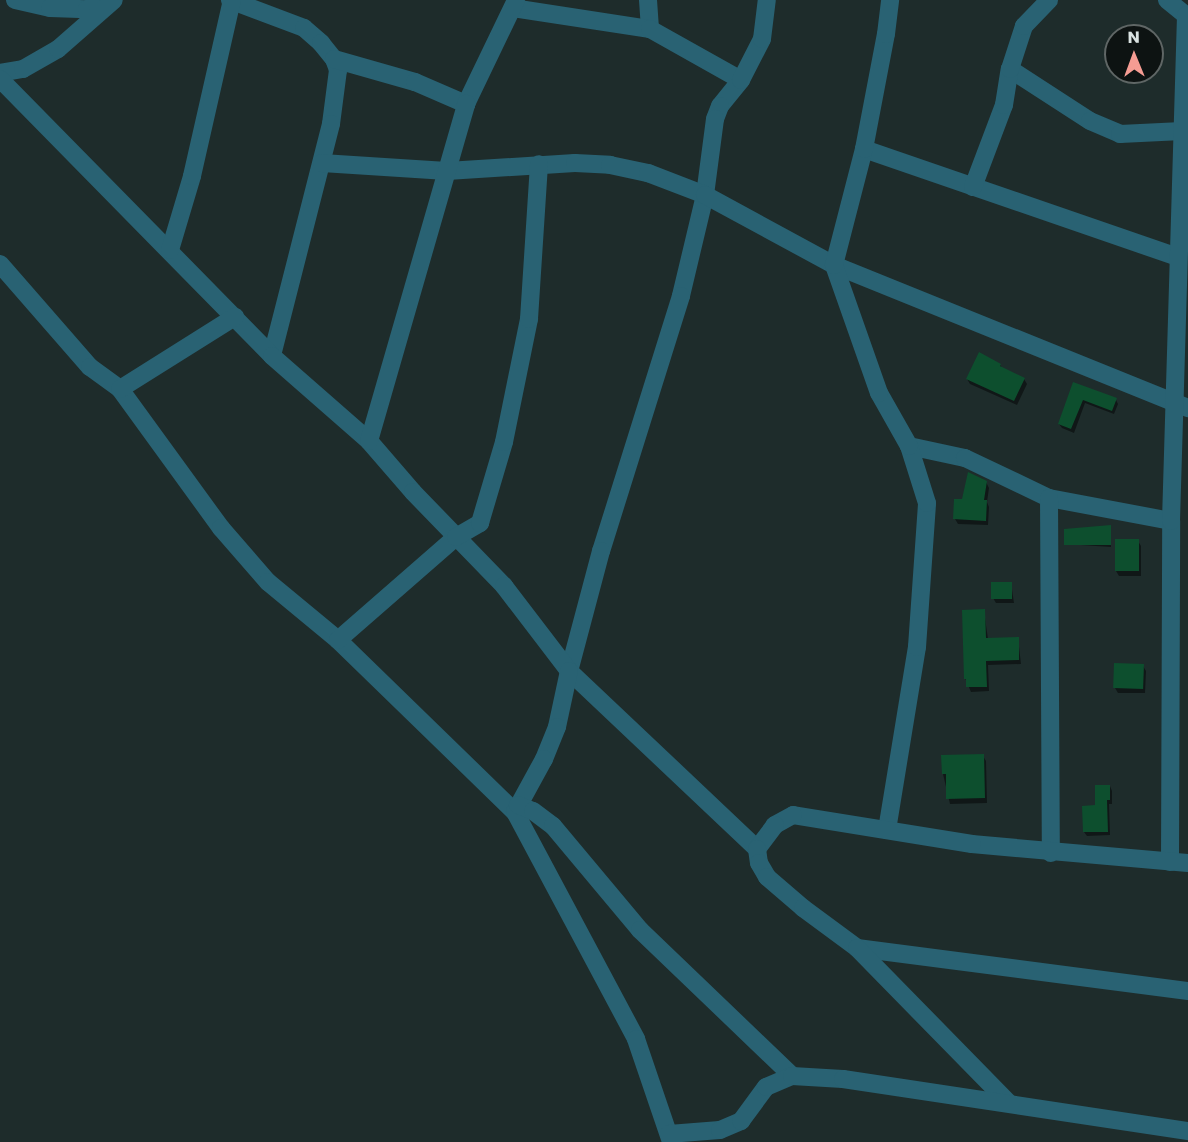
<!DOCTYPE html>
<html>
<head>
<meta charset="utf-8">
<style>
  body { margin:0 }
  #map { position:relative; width:1188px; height:1142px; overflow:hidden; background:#1e2c2b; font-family:Poppins,sans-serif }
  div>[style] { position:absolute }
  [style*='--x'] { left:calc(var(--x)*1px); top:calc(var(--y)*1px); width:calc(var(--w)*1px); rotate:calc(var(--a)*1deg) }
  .shadow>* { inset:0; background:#0007 }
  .building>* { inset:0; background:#0d4f2e; transform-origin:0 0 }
  .minor>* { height:18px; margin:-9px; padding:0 9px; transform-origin:9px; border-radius:9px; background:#296273 }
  span { translate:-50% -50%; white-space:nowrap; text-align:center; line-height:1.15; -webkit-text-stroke:5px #0d1312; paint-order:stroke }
  .north { position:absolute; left:1104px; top:24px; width:60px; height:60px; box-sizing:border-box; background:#0d1312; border:2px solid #5f6665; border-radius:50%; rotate:359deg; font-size:16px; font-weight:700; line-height:24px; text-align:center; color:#dae3e2 }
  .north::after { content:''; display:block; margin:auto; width:21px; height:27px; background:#f59c93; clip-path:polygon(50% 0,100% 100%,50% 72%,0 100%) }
</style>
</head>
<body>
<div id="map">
  <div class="shadow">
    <div style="clip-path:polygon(1000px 365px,1003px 369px,1024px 379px,1027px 384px,1017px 405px,970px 384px,967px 379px)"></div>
    <div style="clip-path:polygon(1074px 384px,1116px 400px,1118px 404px,1114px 414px,1085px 403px,1074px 433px,1062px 428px,1059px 424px)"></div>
    <div style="clip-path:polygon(986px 482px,989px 488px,987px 502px,989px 507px,988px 525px,958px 524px,955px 519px,963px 500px)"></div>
    <div style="clip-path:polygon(1111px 526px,1111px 547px,1066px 544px)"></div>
    <div style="clip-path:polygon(1138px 541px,1141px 546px,1141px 576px,1119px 576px,1116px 571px)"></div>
    <div style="clip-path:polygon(1011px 583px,1014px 603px,996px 603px,993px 598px)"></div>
    <div style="clip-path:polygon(984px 611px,988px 639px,1018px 638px,1021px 664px,988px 665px,989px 691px,971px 692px,965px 678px)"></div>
    <div style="clip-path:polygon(1143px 666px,1146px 671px,1145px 693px,1118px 693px,1115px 688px)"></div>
    <div style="clip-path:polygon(983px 756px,986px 761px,987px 803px,950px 804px,943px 774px,943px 757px)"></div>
    <div style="clip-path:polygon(1110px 786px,1112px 791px,1112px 804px,1109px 804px,1110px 835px,1087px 836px,1084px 832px)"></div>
  </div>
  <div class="building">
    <div style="clip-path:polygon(979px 352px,1001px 364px,1000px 366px,1025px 378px,1014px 401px,966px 379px)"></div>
    <div style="clip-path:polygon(1073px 382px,1117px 398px,1112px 411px,1083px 400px,1071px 429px,1058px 424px)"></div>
    <div style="clip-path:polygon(968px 472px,987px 481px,984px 500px,987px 500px,986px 521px,953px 519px,954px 499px,962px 499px)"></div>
    <div style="clip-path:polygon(1111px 525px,1111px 545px,1064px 545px,1064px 529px)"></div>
    <div style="left:1115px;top:539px;width:24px;height:32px"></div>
    <div style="left:991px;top:582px;width:21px;height:17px"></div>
    <div style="clip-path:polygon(985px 609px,986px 638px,1019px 637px,1019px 660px,986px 661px,987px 687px,966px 687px,966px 679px,964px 679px,962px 610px)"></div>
    <div style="left:1114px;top:663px;width:30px;height:25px;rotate:2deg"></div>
    <div style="clip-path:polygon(984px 754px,985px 798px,946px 799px,946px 774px,942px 774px,941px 755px)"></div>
    <div style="clip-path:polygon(1095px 785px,1110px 785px,1110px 800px,1107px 800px,1108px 832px,1083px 832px,1082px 806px,1095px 805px)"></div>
  </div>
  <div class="minor">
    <div style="--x:15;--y:0;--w:36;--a:13"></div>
    <div style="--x:50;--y:8;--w:37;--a:2"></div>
    <div style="--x:87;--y:9;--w:24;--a:-17"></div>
    <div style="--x:230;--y:0;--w:79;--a:20.7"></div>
    <div style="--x:304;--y:28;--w:23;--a:41"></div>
    <div style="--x:321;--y:43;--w:21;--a:51"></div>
    <div style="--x:334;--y:59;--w:12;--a:70"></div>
    <div style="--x:338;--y:70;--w:54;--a:97.4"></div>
    <div style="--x:331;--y:124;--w:239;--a:104.3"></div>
    <div style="--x:648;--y:0;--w:29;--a:86"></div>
    <div style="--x:1167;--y:0;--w:27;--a:39"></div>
    <div style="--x:513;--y:8;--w:139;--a:8.7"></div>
    <div style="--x:650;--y:29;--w:104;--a:29.3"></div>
    <div style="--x:741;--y:80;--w:33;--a:129"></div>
    <div style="--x:720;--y:106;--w:14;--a:111"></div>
    <div style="--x:715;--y:119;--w:77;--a:97.5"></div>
    <div style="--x:705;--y:195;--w:104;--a:103.4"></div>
    <div style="--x:681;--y:296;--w:267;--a:107.4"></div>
    <div style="--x:601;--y:551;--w:124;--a:104.9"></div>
    <div style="--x:569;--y:671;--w:259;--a:43.4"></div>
    <div style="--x:334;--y:59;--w:84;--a:15.9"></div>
    <div style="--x:415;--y:82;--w:56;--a:23.3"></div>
    <div style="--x:466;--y:104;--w:115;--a:-64.3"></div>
    <div style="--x:1010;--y:69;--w:95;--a:33"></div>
    <div style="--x:1090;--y:121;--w:33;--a:23"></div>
    <div style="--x:1120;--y:134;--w:62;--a:-2.8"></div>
    <div style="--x:0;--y:73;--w:23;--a:-10"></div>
    <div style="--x:23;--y:69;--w:40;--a:-29.7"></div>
    <div style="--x:58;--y:49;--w:74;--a:-41.2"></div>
    <div style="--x:0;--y:79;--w:388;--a:45.5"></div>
    <div style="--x:272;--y:356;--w:129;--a:41.2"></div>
    <div style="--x:369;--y:441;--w:67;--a:49.2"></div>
    <div style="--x:413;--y:492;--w:131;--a:45.9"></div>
    <div style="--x:504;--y:586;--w:107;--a:52.6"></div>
    <div style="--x:569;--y:671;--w:57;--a:102.1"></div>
    <div style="--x:557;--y:727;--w:35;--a:112"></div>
    <div style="--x:544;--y:759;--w:60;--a:118.7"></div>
    <div style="--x:741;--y:80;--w:46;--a:-62.9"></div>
    <div style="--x:762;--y:39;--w:39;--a:-83"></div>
    <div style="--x:864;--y:149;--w:331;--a:19"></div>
    <div style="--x:322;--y:163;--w:125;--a:3.7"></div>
    <div style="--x:447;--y:171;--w:128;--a:-3.6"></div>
    <div style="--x:575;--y:163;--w:35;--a:3"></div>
    <div style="--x:610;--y:165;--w:39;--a:12"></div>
    <div style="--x:648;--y:173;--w:61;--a:21.1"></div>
    <div style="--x:705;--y:195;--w:147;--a:28.5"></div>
    <div style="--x:834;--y:265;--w:382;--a:22"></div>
    <div style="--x:973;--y:187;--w:88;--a:-69.3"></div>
    <div style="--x:1004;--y:105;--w:36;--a:-81"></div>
    <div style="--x:1010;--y:69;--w:45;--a:-72"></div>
    <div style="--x:1024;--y:26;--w:36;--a:-46"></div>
    <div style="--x:170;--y:250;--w:77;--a:-73.4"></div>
    <div style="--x:192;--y:176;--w:180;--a:-77.2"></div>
    <div style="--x:0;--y:264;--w:137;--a:48.9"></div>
    <div style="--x:90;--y:367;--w:37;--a:36"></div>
    <div style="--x:120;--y:389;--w:172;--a:54"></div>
    <div style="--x:221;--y:528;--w:72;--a:49"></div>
    <div style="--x:268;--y:582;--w:91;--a:39.6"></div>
    <div style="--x:338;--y:640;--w:247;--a:44.2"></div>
    <div style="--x:515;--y:812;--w:257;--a:61.9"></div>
    <div style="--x:636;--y:1039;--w:109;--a:71.2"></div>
    <div style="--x:120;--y:389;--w:136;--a:-32.1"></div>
    <div style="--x:369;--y:441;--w:351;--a:-73.9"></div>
    <div style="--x:909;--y:446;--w:57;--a:12.1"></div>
    <div style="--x:965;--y:458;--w:93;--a:25.5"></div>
    <div style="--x:1049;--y:498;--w:124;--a:10.7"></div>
    <div style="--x:1049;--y:498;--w:355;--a:89.7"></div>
    <div style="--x:338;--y:640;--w:157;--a:-41.1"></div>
    <div style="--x:456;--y:537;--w:28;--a:-30"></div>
    <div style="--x:480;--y:523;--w:84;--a:-73.5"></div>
    <div style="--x:504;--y:442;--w:126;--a:-78.5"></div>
    <div style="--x:529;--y:319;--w:155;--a:-86.3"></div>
    <div style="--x:518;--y:805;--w:16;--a:22"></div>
    <div style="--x:533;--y:811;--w:25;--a:37"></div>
    <div style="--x:553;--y:826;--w:136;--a:50.1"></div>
    <div style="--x:640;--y:930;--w:211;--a:43.8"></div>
    <div style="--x:887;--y:830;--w:185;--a:-80.7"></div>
    <div style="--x:917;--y:647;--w:144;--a:-86"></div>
    <div style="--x:927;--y:503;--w:60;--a:-107.5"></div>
    <div style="--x:909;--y:446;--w:61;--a:-119.5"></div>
    <div style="--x:879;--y:393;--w:136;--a:-109.4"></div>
    <div style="--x:834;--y:265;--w:120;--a:-75.5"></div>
    <div style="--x:864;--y:149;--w:117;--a:-79.2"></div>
    <div style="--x:886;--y:34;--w:34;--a:-83"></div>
    <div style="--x:1170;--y:862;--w:341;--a:-89.8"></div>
    <div style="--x:1171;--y:521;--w:506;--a:-88.3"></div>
    <div style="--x:1188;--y:863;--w:217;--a:-175"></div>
    <div style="--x:972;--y:844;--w:181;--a:-170.8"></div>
    <div style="--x:793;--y:815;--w:21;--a:151"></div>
    <div style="--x:775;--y:825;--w:30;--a:127"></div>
    <div style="--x:757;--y:849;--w:14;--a:82"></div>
    <div style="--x:759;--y:863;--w:16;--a:60"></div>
    <div style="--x:767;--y:877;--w:48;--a:40.7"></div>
    <div style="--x:803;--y:908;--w:67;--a:36.5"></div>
    <div style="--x:857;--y:948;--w:334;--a:7.4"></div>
    <div style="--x:857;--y:948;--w:217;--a:45.6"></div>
    <div style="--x:669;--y:1134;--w:51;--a:-4.5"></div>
    <div style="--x:720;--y:1130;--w:23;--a:-23"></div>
    <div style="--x:741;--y:1121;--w:42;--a:-53.7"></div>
    <div style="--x:766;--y:1087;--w:28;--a:-23"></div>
    <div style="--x:792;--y:1076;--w:51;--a:3.4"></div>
    <div style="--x:843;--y:1079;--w:349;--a:8.6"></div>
  </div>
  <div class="north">N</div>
</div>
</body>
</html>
